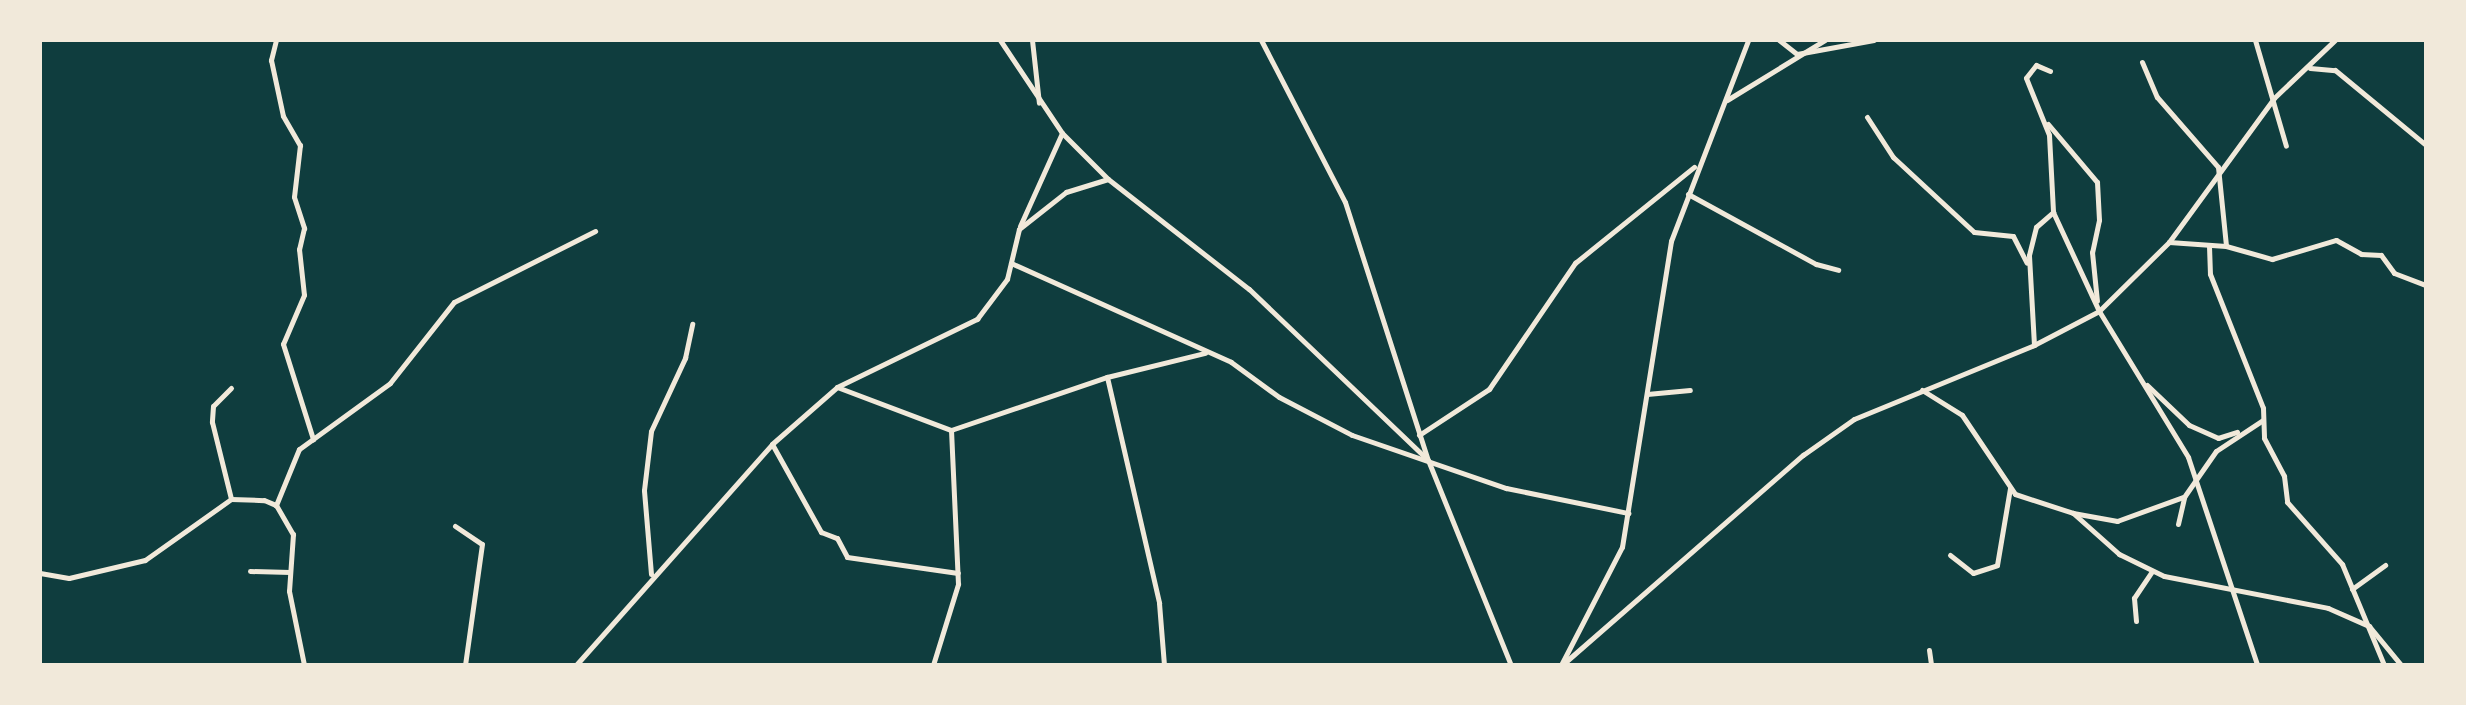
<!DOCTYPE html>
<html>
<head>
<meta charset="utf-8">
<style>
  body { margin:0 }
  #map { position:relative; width:2466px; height:705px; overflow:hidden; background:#0f3d3e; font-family:Arial,sans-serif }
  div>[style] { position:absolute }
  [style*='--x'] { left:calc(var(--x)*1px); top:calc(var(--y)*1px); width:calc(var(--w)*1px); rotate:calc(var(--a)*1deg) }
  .minor>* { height:5px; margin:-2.5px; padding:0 2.5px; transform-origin:2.5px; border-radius:2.5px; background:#f1e9da }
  span { translate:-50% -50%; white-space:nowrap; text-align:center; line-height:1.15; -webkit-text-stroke:5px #f1e9da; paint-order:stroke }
  .frame { position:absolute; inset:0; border:42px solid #f1e9da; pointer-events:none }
</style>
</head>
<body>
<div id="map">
  <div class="minor">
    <div style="--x:276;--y:40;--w:21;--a:104"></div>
    <div style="--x:271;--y:60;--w:57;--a:77.9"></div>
    <div style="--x:283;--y:116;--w:34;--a:60"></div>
    <div style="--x:300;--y:145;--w:52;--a:96.6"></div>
    <div style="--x:294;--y:197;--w:33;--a:72"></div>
    <div style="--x:304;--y:228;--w:22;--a:103"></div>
    <div style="--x:299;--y:249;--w:46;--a:83.8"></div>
    <div style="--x:304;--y:295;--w:53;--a:113.2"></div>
    <div style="--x:283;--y:344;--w:100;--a:72.5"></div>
    <div style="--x:313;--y:439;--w:17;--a:144"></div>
    <div style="--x:299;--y:449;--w:61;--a:112.3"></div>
    <div style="--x:1000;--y:40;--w:112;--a:56.3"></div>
    <div style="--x:1062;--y:133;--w:65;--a:45"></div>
    <div style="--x:1108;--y:179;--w:179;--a:38"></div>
    <div style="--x:1249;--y:289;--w:245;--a:43.7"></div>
    <div style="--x:1032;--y:40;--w:63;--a:83.7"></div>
    <div style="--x:1261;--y:40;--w:182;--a:62.6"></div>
    <div style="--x:1345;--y:202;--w:271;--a:72.2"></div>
    <div style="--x:1428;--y:460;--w:221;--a:68"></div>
    <div style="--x:1779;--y:40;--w:23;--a:38"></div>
    <div style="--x:1797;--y:54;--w:78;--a:-10.3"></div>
    <div style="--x:2255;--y:40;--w:110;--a:73.7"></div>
    <div style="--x:2142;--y:62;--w:38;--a:67"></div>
    <div style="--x:2157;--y:97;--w:93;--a:48.9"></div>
    <div style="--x:2218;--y:167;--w:79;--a:84.2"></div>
    <div style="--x:2310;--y:68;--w:25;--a:5"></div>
    <div style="--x:2335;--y:70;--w:118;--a:39.5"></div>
    <div style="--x:2050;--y:71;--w:15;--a:-157"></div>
    <div style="--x:2036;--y:65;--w:16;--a:128"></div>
    <div style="--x:2026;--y:78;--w:61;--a:68"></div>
    <div style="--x:2049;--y:135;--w:77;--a:87"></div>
    <div style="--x:2053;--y:212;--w:109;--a:65.1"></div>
    <div style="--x:2099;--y:311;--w:171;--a:58.6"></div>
    <div style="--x:2188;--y:457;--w:219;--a:71.6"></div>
    <div style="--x:1727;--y:100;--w:115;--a:-31.5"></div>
    <div style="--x:1867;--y:117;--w:48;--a:57"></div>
    <div style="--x:1893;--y:157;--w:110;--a:42.8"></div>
    <div style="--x:1974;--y:232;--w:39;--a:6"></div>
    <div style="--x:2013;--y:236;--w:30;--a:63"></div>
    <div style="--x:2048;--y:124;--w:76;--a:49.8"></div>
    <div style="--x:2097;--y:182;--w:38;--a:87"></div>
    <div style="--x:2099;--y:220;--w:33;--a:102"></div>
    <div style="--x:2092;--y:252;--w:49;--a:84.2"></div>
    <div style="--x:1688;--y:194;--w:146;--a:28.7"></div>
    <div style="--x:1816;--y:264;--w:23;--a:15"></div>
    <div style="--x:1020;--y:226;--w:102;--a:-65.7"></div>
    <div style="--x:2169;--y:242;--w:57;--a:4"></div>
    <div style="--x:2226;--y:246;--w:48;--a:15.8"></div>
    <div style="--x:2272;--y:259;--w:67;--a:-16.5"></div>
    <div style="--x:2336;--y:240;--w:29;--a:29"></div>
    <div style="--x:2361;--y:254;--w:20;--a:3"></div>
    <div style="--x:2381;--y:255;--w:22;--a:54"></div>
    <div style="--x:2394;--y:273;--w:34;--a:21"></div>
    <div style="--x:2209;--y:246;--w:28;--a:88"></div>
    <div style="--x:2210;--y:274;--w:144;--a:68.4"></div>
    <div style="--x:2263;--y:408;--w:30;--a:88"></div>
    <div style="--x:2264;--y:438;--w:43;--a:62.2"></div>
    <div style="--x:2284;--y:476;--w:26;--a:83"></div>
    <div style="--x:2287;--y:502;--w:83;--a:48.4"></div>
    <div style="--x:2342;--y:564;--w:109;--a:67.4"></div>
    <div style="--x:1011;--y:263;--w:241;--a:24.2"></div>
    <div style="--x:1231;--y:362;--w:59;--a:36.1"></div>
    <div style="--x:1279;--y:397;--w:82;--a:27.5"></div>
    <div style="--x:1352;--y:435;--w:163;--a:19"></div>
    <div style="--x:1506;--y:488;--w:125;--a:11.6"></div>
    <div style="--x:2034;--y:345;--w:73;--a:-27.6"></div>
    <div style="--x:2099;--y:311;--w:98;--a:-44.6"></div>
    <div style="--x:2169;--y:242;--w:178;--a:-53.9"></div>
    <div style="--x:2274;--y:98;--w:84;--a:-43.6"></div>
    <div style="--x:1107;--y:377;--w:232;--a:77"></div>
    <div style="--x:1159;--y:603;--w:62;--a:85.4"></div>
    <div style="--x:2147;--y:385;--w:58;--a:43.6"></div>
    <div style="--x:2189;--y:425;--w:32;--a:24"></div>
    <div style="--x:2218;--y:438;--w:20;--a:-18"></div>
    <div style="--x:837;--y:387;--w:156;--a:-25.9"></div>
    <div style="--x:977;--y:319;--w:50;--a:-53.1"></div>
    <div style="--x:1007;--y:279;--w:51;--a:-76.5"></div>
    <div style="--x:1019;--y:229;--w:60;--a:-38.2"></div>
    <div style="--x:1066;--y:192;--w:44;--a:-17.2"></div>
    <div style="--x:231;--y:388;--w:25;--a:135"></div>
    <div style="--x:213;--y:406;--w:16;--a:94"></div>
    <div style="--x:212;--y:422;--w:79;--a:76.1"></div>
    <div style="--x:1922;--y:390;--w:47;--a:32"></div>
    <div style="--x:1962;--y:415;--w:95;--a:56.1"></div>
    <div style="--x:2015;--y:494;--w:61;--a:18.1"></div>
    <div style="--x:2073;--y:513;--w:62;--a:41.7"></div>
    <div style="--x:2119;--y:554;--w:50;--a:26.1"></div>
    <div style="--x:2164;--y:576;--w:167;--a:11"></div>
    <div style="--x:2328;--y:608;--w:45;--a:23.7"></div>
    <div style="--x:2369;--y:626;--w:50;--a:50.6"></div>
    <div style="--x:1647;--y:394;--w:43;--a:-5.3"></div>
    <div style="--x:1419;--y:435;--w:84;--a:-33.3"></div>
    <div style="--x:1489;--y:389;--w:153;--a:-55.7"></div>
    <div style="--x:1575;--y:263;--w:153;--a:-38.9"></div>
    <div style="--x:313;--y:439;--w:95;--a:-36"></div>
    <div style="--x:390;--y:383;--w:103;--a:-51.7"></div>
    <div style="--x:454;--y:302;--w:158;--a:-26.7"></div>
    <div style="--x:772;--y:444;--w:101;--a:60.9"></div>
    <div style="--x:821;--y:532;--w:17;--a:21"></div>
    <div style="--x:837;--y:538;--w:21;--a:62"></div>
    <div style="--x:847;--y:557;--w:112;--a:8.2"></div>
    <div style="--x:2073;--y:513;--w:45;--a:10.3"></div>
    <div style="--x:2117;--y:521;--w:70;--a:-20"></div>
    <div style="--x:2178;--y:524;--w:28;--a:-77"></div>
    <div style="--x:2184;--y:497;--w:56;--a:-55.2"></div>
    <div style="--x:2216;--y:451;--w:56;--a:-33.4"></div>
    <div style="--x:455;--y:526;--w:32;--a:34"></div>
    <div style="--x:482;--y:544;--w:122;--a:98"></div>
    <div style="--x:1950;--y:555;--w:29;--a:38"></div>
    <div style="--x:1973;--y:573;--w:25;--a:-18"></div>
    <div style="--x:1997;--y:565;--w:78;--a:-80.4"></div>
    <div style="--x:250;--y:571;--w:40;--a:1.4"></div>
    <div style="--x:40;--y:573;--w:29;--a:10"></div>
    <div style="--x:69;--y:578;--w:78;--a:-13.3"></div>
    <div style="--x:145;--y:560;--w:105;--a:-35.3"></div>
    <div style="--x:231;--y:499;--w:33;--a:2"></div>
    <div style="--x:264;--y:500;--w:13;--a:23"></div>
    <div style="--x:276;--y:505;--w:34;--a:60"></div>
    <div style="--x:293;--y:534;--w:57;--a:94"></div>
    <div style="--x:289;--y:591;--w:76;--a:78.5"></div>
    <div style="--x:651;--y:574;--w:84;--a:-94.8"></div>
    <div style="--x:644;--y:490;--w:59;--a:-83.2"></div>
    <div style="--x:651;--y:431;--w:81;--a:-65"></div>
    <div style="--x:685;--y:358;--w:35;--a:-78"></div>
    <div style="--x:2352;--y:589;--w:41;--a:-36"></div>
    <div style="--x:2136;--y:621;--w:23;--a:-95"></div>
    <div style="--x:2134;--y:598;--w:32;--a:-56"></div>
    <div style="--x:1929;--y:650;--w:15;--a:82"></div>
    <div style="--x:576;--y:665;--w:295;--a:-48.4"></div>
    <div style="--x:772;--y:444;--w:86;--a:-41.2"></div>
    <div style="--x:837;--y:387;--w:122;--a:20.7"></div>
    <div style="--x:951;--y:430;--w:165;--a:-18.8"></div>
    <div style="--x:1107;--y:377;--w:101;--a:-13.8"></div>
    <div style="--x:933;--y:665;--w:85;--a:-72.8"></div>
    <div style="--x:958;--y:584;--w:154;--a:-92.6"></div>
    <div style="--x:1561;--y:665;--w:133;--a:-62.7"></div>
    <div style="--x:1622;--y:547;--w:310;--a:-80.9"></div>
    <div style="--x:1671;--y:241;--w:215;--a:-69"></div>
    <div style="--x:1562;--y:665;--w:320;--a:-41.1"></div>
    <div style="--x:1803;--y:455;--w:62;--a:-35.2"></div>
    <div style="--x:1854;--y:419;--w:195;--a:-22.3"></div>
    <div style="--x:2034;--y:345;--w:90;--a:-93.2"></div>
    <div style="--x:2029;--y:255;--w:29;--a:-76"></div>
    <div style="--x:2036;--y:227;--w:23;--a:-41"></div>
  </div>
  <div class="frame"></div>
</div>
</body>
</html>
